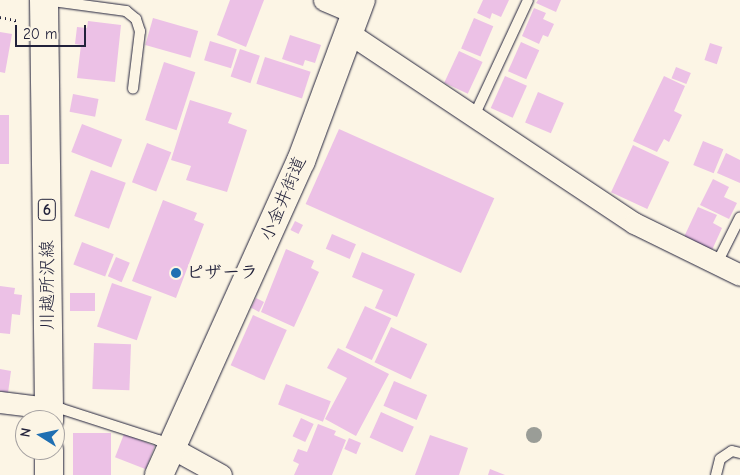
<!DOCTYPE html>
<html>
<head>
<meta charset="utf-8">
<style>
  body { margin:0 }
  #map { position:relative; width:740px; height:475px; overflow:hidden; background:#fcf5e5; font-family:"Comic Neue","Klee One",sans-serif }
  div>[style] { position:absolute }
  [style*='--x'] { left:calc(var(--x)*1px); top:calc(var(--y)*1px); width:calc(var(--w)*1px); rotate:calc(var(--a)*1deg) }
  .building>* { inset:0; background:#ecc1e6; transform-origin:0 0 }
  .path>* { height:3px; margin-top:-1.5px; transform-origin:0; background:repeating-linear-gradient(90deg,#22223b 0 1px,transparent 0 5px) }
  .roads { filter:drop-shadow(0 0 1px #22223b) drop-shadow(0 0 1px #22223b) }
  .lane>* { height:10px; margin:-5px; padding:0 5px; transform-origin:5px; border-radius:5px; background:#fcf5e5 }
  .street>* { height:21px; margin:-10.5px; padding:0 10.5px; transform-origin:10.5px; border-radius:10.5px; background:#fcf5e5 }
  .secondary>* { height:28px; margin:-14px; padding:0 14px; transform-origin:14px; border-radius:14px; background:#fcf5e5 }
  .primary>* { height:28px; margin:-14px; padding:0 14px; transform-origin:14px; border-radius:14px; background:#fcf5e5 }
  .trees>* { width:16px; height:16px; margin:-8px; border-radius:50%; background:#9a9d97 }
  .dots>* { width:14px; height:14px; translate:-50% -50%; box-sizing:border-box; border:2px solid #fcf5e5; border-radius:50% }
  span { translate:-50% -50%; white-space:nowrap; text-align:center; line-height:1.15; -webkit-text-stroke:5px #fcf5e5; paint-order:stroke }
  .shield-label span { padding:1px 4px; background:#fcf5e5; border:1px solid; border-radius:4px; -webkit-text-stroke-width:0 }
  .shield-label { font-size:16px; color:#22223b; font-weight:700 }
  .street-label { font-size:18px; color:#22223b }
  .poi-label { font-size:18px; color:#22223b; font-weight:700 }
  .left { translate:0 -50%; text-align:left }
  .north { position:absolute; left:15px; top:410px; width:50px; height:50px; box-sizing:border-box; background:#fcf5e5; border:1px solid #a5a1a1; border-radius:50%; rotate:280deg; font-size:14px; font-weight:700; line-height:20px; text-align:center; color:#22223b }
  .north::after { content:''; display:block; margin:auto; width:18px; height:22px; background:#1f6fb2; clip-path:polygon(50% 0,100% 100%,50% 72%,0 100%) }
  .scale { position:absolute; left:15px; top:25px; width:71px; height:22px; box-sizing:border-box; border:2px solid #22223b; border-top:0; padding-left:6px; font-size:15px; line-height:18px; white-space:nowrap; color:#22223b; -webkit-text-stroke:4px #fcf5e5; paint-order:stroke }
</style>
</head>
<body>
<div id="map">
  <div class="building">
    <div style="clip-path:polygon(230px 0,264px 0,246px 47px,217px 35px)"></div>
    <div style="clip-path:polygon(483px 0,509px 0,501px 17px,492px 13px,490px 19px,477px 13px)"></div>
    <div style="clip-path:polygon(538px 0,561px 0,556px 12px,536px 3px)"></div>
    <div style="clip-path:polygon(534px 8px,546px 13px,543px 19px,554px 24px,548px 37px,543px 35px,539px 44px,522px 36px)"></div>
    <div style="left:153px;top:18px;width:47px;height:28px;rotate:16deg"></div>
    <div style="left:474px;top:18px;width:21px;height:33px;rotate:23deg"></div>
    <div style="clip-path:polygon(88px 21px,121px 25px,115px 82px,77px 78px,81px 45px,75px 44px,77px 27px,87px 28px)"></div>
    <div style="clip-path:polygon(0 32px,12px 34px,5px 73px,0 72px)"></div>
    <div style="clip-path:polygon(290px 35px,321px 45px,315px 63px,305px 60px,303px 66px,282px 59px)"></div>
    <div style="left:210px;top:41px;width:28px;height:20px;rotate:17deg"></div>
    <div style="left:521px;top:42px;width:20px;height:32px;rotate:24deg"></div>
    <div style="left:710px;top:43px;width:13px;height:18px;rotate:18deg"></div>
    <div style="left:240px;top:49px;width:21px;height:29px;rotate:19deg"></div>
    <div style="left:459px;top:51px;width:26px;height:35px;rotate:25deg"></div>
    <div style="left:265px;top:57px;width:48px;height:28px;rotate:18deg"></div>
    <div style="left:164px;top:62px;width:33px;height:61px;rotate:18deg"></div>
    <div style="left:676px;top:67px;width:16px;height:12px;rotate:22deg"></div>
    <div style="left:505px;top:76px;width:24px;height:35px;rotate:24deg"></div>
    <div style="clip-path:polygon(664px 76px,685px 86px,674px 111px,682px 115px,669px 142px,664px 139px,657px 152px,633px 141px)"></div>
    <div style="left:538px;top:92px;width:28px;height:33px;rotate:23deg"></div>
    <div style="left:73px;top:94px;width:26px;height:18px;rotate:11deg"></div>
    <div style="clip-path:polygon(190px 100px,232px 113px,228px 123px,247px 130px,227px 192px,186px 180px,191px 166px,171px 160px)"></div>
    <div style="left:0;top:115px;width:9px;height:49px"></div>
    <div style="left:82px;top:124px;width:43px;height:30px;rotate:21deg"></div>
    <div style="left:339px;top:129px;width:170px;height:82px;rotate:24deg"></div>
    <div style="left:703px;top:141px;width:22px;height:26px;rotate:22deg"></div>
    <div style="left:147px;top:143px;width:26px;height:42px;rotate:21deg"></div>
    <div style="left:633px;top:145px;width:40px;height:52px;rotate:25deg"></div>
    <div style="clip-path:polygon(726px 153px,740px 160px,740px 183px,717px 173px)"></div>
    <div style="left:91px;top:170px;width:37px;height:49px;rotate:20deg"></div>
    <div style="clip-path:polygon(713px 179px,729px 187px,724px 197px,737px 203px,729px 219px,700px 205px)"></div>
    <div style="clip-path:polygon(163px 200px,197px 213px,194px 220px,204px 224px,176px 298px,132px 281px)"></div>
    <div style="clip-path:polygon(698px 207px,717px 215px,713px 223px,722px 228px,712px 250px,684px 237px)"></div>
    <div style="left:295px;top:221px;width:9px;height:10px;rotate:27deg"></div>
    <div style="left:332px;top:234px;width:26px;height:16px;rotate:23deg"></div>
    <div style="left:82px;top:242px;width:34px;height:24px;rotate:21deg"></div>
    <div style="clip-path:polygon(286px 249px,314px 261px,311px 268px,319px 272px,294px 327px,261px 312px)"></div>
    <div style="clip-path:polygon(362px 252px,415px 274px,397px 317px,375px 308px,383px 290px,352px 277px)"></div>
    <div style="left:116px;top:257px;width:15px;height:21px;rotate:23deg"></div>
    <div style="left:112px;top:283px;width:42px;height:46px;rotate:19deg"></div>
    <div style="clip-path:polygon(0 286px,15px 288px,14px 294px,22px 295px,20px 315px,12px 314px,10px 334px,0 333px)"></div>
    <div style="left:70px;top:293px;width:25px;height:18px"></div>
    <div style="left:256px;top:298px;width:9px;height:11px;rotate:27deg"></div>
    <div style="left:365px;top:306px;width:29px;height:46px;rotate:25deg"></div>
    <div style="left:253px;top:315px;width:37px;height:55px;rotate:24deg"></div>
    <div style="left:391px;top:327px;width:40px;height:39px;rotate:25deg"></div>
    <div style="left:94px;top:343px;width:37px;height:46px;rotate:2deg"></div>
    <div style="clip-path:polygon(338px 348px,389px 374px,356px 436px,325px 419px,347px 378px,327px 368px)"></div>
    <div style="clip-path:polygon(0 369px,11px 371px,8px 393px,0 391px)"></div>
    <div style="left:394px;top:381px;width:36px;height:27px;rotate:23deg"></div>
    <div style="left:286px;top:384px;width:48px;height:22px;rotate:21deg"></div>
    <div style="left:381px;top:412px;width:36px;height:28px;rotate:24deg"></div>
    <div style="left:301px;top:418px;width:14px;height:20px;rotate:25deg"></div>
    <div style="clip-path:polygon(318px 424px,336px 431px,334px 435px,346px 440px,332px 475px,294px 475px,299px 464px,293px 461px,298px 449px,307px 452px)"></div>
    <div style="left:73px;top:433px;width:38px;height:42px"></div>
    <div style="left:124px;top:434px;width:33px;height:25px;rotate:21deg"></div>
    <div style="clip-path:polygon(430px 435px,468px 448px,459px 475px,415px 475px)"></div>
    <div style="left:349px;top:438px;width:13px;height:12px;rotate:23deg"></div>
    <div style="clip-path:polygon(490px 469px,505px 475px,488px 475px)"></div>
  </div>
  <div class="path">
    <div style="--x:0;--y:17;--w:19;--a:12"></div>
  </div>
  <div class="roads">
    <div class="lane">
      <div style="--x:45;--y:0;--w:82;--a:7.7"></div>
      <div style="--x:126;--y:11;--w:13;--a:39"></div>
      <div style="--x:136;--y:19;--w:13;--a:72"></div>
      <div style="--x:140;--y:31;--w:58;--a:96.9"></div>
      <div style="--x:474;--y:116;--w:128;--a:-65"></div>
      <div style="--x:717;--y:263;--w:51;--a:-63.4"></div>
      <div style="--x:49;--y:408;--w:13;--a:4"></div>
      <div style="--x:62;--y:409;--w:101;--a:17.9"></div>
      <div style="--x:158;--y:440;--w:15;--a:28"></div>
      <div style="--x:716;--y:475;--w:16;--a:-76"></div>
      <div style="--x:720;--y:459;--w:14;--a:-34"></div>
      <div style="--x:732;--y:451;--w:8;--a:14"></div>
    </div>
    <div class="street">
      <div style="--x:324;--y:0;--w:36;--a:23"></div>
      <div style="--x:349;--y:33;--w:343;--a:33.7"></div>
      <div style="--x:634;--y:223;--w:118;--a:26.1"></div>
      <div style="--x:0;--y:402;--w:48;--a:7.1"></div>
      <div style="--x:172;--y:448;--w:56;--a:28.9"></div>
    </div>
    <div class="secondary">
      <div style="--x:159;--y:475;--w:345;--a:-65.7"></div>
      <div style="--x:301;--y:161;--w:172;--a:-69.6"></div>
    </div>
    <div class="primary">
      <div style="--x:44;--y:0;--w:420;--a:89.3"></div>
      <div style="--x:49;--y:450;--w:25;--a:90"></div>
    </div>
  </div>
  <div class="trees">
    <div style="left:534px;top:435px"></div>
  </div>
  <div class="dots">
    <div style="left:176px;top:273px;background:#1f6fb2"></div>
  </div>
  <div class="shield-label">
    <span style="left:47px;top:210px">6</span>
  </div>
  <div class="street-label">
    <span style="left:284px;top:199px;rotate:-67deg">小金井街道</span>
    <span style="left:48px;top:285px;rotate:-90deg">川越所沢線</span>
  </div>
  <div class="poi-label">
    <span class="left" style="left:186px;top:273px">ピザーラ</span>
  </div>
  <div class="north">N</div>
  <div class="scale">20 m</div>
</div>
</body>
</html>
